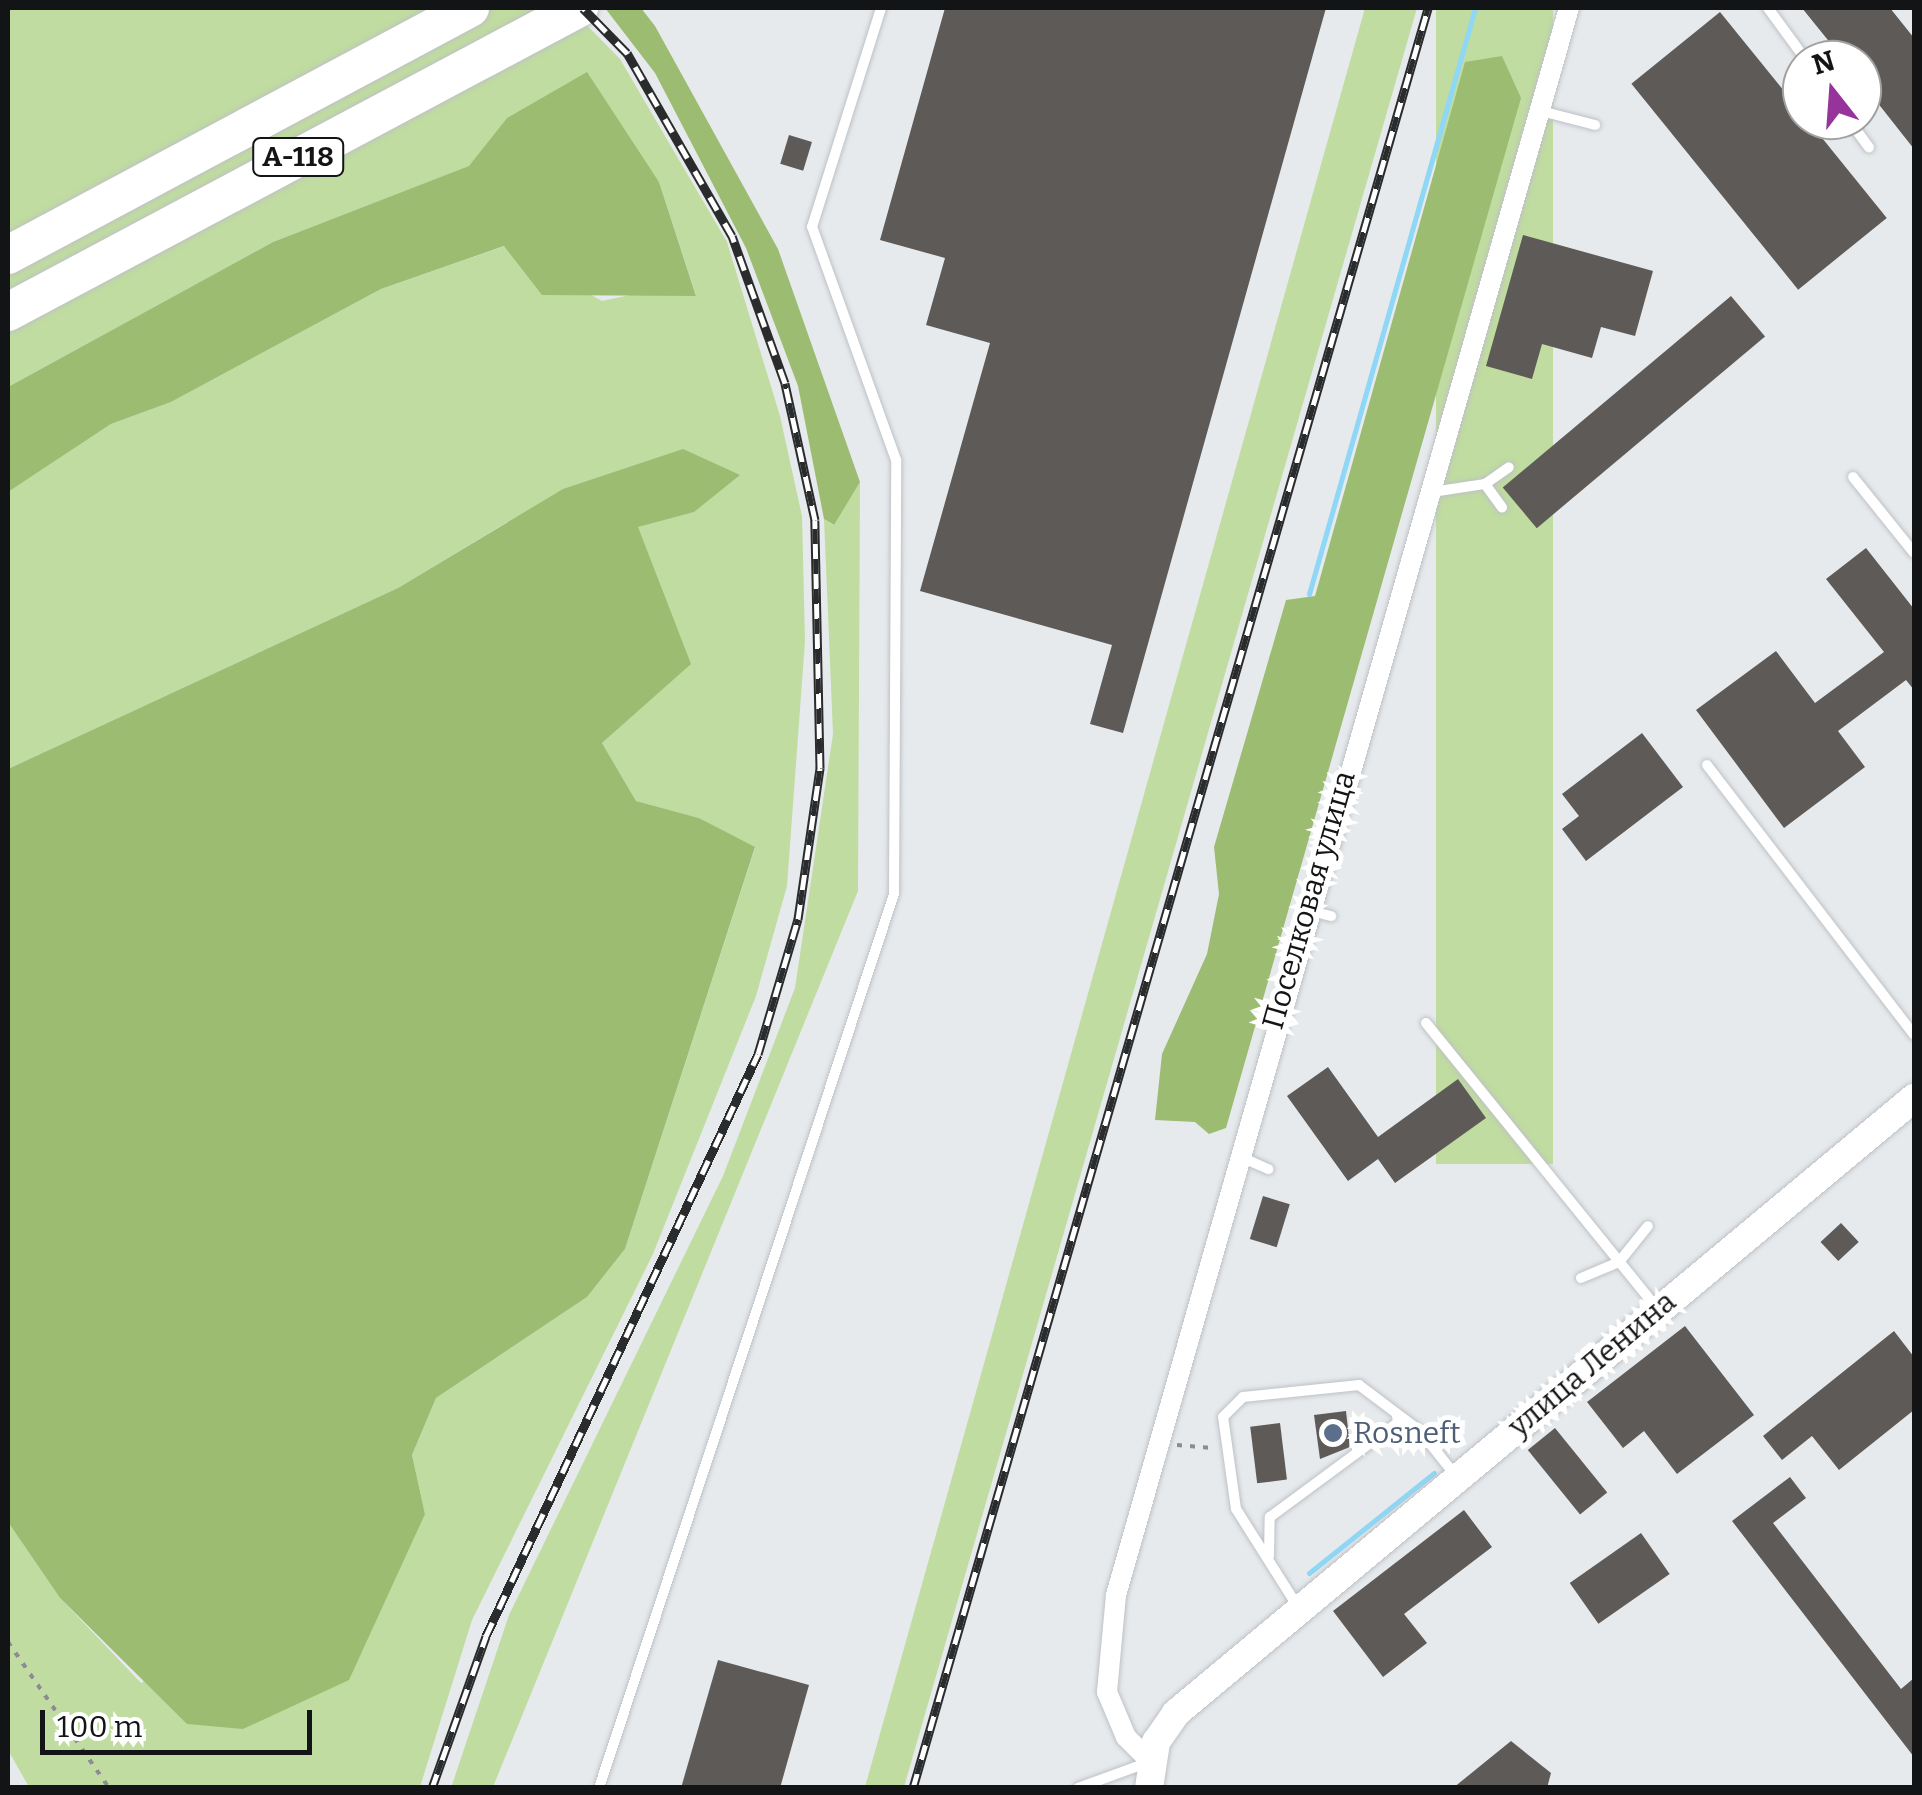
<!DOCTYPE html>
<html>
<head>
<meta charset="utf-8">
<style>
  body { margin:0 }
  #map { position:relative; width:1922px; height:1795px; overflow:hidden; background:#e6eaed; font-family:Bitter,serif }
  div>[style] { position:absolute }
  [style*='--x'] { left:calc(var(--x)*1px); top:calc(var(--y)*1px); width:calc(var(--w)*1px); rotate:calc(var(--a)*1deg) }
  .green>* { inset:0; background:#c0dca0; transform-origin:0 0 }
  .forest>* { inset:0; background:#9cbc72 }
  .stream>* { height:5px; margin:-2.5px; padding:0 2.5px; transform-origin:2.5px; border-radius:2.5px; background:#8ed7f6 }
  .building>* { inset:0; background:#5e5a58; transform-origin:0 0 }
  .path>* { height:4px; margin-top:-2px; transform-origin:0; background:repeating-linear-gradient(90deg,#8b8d90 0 5px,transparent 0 13px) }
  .roads { filter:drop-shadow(0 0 2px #bec1c5) drop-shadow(0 0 2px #bec1c5) }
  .service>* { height:10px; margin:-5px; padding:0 5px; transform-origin:5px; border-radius:5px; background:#fff }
  .minor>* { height:20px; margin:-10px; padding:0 10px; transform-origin:10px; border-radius:10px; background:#fff }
  .tertiary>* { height:28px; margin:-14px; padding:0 14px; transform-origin:14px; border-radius:14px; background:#fff }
  .motorway>* { height:38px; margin:-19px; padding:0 19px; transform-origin:19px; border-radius:19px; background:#fff }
  .rail>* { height:9px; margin-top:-4.5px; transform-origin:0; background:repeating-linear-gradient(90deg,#fff 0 15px,#2a2b2c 0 30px); box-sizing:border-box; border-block:2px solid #2a2b2c }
  .dots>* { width:28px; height:28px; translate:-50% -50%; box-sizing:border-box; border:5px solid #fff; border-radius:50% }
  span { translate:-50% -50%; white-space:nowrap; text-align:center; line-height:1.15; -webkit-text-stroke:10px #fff; paint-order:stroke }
  .shield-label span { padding:2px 8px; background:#fff; border:2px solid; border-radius:8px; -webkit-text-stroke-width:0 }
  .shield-label { font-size:28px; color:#131415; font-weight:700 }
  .street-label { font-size:30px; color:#131415 }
  .service-label { font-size:30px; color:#4e5e75 }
  .left { translate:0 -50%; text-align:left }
  .frame { position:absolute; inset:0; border:10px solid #131415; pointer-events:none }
  .north { position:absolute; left:1782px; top:40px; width:100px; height:100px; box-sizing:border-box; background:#fff; border:2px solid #a1a1a1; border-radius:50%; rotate:343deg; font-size:28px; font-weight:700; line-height:40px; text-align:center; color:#131415 }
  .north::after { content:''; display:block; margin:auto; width:35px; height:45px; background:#96349b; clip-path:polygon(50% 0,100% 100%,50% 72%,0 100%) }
  .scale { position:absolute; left:40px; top:1710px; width:272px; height:45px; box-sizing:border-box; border:5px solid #131415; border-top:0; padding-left:12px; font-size:30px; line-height:35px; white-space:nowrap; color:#131415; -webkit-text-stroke:8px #fff; paint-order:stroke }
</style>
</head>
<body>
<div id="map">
  <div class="green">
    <div style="clip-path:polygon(8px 8px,570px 8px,620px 59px,727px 242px,780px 416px,802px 516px,805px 641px,787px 886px,756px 996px,653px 1254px,472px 1620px,420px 1787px,29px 1787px,8px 1750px,8px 1522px,60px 1598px,141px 1683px,425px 1514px,412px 1455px,436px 1398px,587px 1297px,625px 1249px,755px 848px,699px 818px,636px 801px,602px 743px,690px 664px,637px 526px,694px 512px,507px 522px,398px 588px,8px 769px,8px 492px,111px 424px,171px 402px,381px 289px,505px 246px,602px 301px,658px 289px,696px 295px,659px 182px,625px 135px,507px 118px,470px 166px,273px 242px,8px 387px)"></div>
    <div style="clip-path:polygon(1365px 8px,1417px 8px,904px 1787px,865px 1787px)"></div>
    <div style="left:1436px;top:8px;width:117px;height:1156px"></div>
    <div style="clip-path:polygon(860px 482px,858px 891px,493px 1787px,451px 1788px,509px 1615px,723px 1176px,795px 988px,833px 734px,824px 519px,833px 525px)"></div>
  </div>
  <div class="forest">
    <div style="clip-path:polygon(605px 8px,641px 8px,655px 26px,778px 249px,860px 482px,834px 525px,824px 519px,798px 386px,746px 248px,655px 73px)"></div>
    <div style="clip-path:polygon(1502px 56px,1521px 98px,1226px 1128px,1209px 1134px,1195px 1122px,1155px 1120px,1162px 1054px,1207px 954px,1219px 894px,1214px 847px,1286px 600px,1315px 596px,1465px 62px)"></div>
    <div style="clip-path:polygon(587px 72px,659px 182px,696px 296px,542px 295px,504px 246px,381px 289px,171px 402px,111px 424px,8px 492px,8px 387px,273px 242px,469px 166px,507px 118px)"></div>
    <div style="clip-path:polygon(683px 449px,740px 475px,694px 512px,638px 527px,691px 664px,602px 743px,636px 801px,699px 818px,755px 847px,625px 1249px,587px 1297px,436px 1398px,412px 1455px,425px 1514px,349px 1680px,243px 1729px,187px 1724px,60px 1598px,8px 1522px,8px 769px,398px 588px,563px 489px)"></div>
  </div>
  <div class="stream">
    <div style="--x:1309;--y:594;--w:609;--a:-74.18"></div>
    <div style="--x:1309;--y:1573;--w:160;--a:-38.7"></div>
  </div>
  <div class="building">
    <div style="clip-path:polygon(945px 8px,1326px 8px,1123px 733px,1090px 724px,1112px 645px,920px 591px,990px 343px,926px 325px,945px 258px,880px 240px)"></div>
    <div style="clip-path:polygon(1802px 8px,1890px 8px,1914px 38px,1914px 149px,1862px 83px,1862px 60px,1844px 60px)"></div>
    <div style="left:1720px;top:12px;width:265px;height:114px;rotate:51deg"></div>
    <div style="left:789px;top:135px;width:24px;height:30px;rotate:17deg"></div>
    <div style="clip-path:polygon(1523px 235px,1653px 271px,1635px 336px,1601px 327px,1592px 358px,1542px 344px,1532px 379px,1486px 366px)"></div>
    <div style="left:1731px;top:296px;width:53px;height:298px;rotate:50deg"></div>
    <div style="clip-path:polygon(1866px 548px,1914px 609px,1914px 690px,1906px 680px,1838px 731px,1865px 767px,1784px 828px,1696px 710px,1776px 651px,1815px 703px,1884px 652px,1826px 579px)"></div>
    <div style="clip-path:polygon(1642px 733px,1683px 787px,1586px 861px,1562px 829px,1579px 816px,1562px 794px)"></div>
    <div style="clip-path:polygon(1328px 1067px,1378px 1137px,1458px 1079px,1486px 1118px,1395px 1183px,1378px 1159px,1348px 1181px,1287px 1096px)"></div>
    <div style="left:1263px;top:1196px;width:28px;height:45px;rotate:17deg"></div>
    <div style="left:1841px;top:1223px;width:26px;height:28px;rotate:47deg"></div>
    <div style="clip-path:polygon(1685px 1326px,1754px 1415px,1677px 1474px,1644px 1431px,1623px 1448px,1587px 1402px)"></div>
    <div style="clip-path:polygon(1894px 1331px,1914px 1357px,1914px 1410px,1839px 1470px,1812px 1436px,1782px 1460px,1763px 1436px)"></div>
    <div style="clip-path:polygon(1346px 1411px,1350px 1447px,1320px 1459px,1314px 1415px)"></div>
    <div style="left:1280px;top:1423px;width:57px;height:30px;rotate:83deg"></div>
    <div style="left:1555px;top:1428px;width:83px;height:35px;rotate:51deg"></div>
    <div style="clip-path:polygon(1790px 1477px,1806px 1498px,1773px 1523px,1901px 1689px,1914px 1678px,1914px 1757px,1732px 1521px)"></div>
    <div style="clip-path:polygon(1464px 1510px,1492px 1547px,1404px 1614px,1427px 1643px,1383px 1677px,1333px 1611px)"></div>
    <div style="left:1641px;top:1533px;width:50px;height:87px;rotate:55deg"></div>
    <div style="clip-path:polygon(718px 1660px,809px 1685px,780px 1788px,681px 1788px)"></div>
    <div style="clip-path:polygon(1511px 1741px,1551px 1773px,1547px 1788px,1453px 1788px)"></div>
  </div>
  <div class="path">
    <div style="--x:1177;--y:1445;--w:35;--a:5"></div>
    <div style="--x:8;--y:1642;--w:178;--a:55.3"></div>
  </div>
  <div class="roads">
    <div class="service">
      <div style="--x:1768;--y:8;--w:64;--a:53.8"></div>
      <div style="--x:1541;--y:111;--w:56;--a:14.5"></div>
      <div style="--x:1849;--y:120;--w:34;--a:54"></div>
      <div style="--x:1853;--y:477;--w:97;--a:51.2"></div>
      <div style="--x:1485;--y:484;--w:29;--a:54"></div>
      <div style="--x:1432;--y:492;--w:54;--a:-8.6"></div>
      <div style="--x:1485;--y:484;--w:29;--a:-35"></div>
      <div style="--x:1707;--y:765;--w:340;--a:52.5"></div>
      <div style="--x:1312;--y:911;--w:20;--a:15"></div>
      <div style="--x:1426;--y:1023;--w:369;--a:51"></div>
      <div style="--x:1241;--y:1157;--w:30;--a:24"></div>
      <div style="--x:1581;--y:1278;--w:41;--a:-22.8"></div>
      <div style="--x:1619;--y:1262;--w:46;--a:-51.1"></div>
      <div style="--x:1269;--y:1556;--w:39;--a:-89"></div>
      <div style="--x:1270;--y:1517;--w:165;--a:-36.4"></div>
      <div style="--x:1298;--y:1607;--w:116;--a:-122.3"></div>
      <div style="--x:1236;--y:1509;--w:93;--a:-98"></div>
      <div style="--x:1223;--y:1417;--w:28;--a:-45"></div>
      <div style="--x:1243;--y:1397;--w:117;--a:-5.9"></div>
      <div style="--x:1359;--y:1385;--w:76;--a:37"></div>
      <div style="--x:1420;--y:1431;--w:58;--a:51.3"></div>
      <div style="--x:599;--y:1788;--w:941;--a:-71.74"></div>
      <div style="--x:894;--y:894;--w:434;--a:-89.7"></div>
      <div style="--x:896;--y:460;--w:248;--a:-109.8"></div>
      <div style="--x:812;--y:227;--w:230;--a:-72.5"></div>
      <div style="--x:1078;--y:1788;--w:76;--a:-20.1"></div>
    </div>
    <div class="minor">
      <div style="--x:1150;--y:1761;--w:34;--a:-135"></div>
      <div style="--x:1126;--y:1737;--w:49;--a:-112.9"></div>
      <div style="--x:1107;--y:1692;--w:97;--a:-84.7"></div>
      <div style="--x:1116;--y:1595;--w:1650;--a:-74.07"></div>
    </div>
    <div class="tertiary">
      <div style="--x:1149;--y:1788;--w:47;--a:-81.3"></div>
      <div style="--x:1156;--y:1742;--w:35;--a:-55"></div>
      <div style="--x:1176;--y:1713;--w:961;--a:-39.81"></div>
    </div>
    <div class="motorway">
      <div style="--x:8;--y:255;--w:524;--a:-28.13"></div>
      <div style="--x:8;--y:312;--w:647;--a:-28.03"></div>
    </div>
  </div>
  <div class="rail">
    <div style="--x:432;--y:1788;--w:161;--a:-70.4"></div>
    <div style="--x:486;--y:1636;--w:642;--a:-64.95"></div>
    <div style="--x:758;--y:1054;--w:141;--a:-73.5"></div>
    <div style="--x:798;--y:919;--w:153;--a:-81.7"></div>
    <div style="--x:820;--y:768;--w:248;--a:-91.2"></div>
    <div style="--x:815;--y:520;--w:140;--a:-102.4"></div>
    <div style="--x:785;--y:383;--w:156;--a:-109.8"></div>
    <div style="--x:732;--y:236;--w:211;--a:-119.8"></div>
    <div style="--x:627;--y:53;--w:63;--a:-134.4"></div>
    <div style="--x:913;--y:1788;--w:1853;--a:-73.86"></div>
  </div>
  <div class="dots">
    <div style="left:1333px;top:1433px;background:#5c6f8a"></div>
  </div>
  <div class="shield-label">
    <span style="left:298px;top:157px">А-118</span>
  </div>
  <div class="street-label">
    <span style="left:1309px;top:900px;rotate:-74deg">Поселковая улица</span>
    <span style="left:1592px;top:1364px;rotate:-40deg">улица Ленина</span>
  </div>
  <div class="service-label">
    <span class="left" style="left:1353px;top:1433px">Rosneft</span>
  </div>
  <div class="frame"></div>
  <div class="north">N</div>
  <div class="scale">100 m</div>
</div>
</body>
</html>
